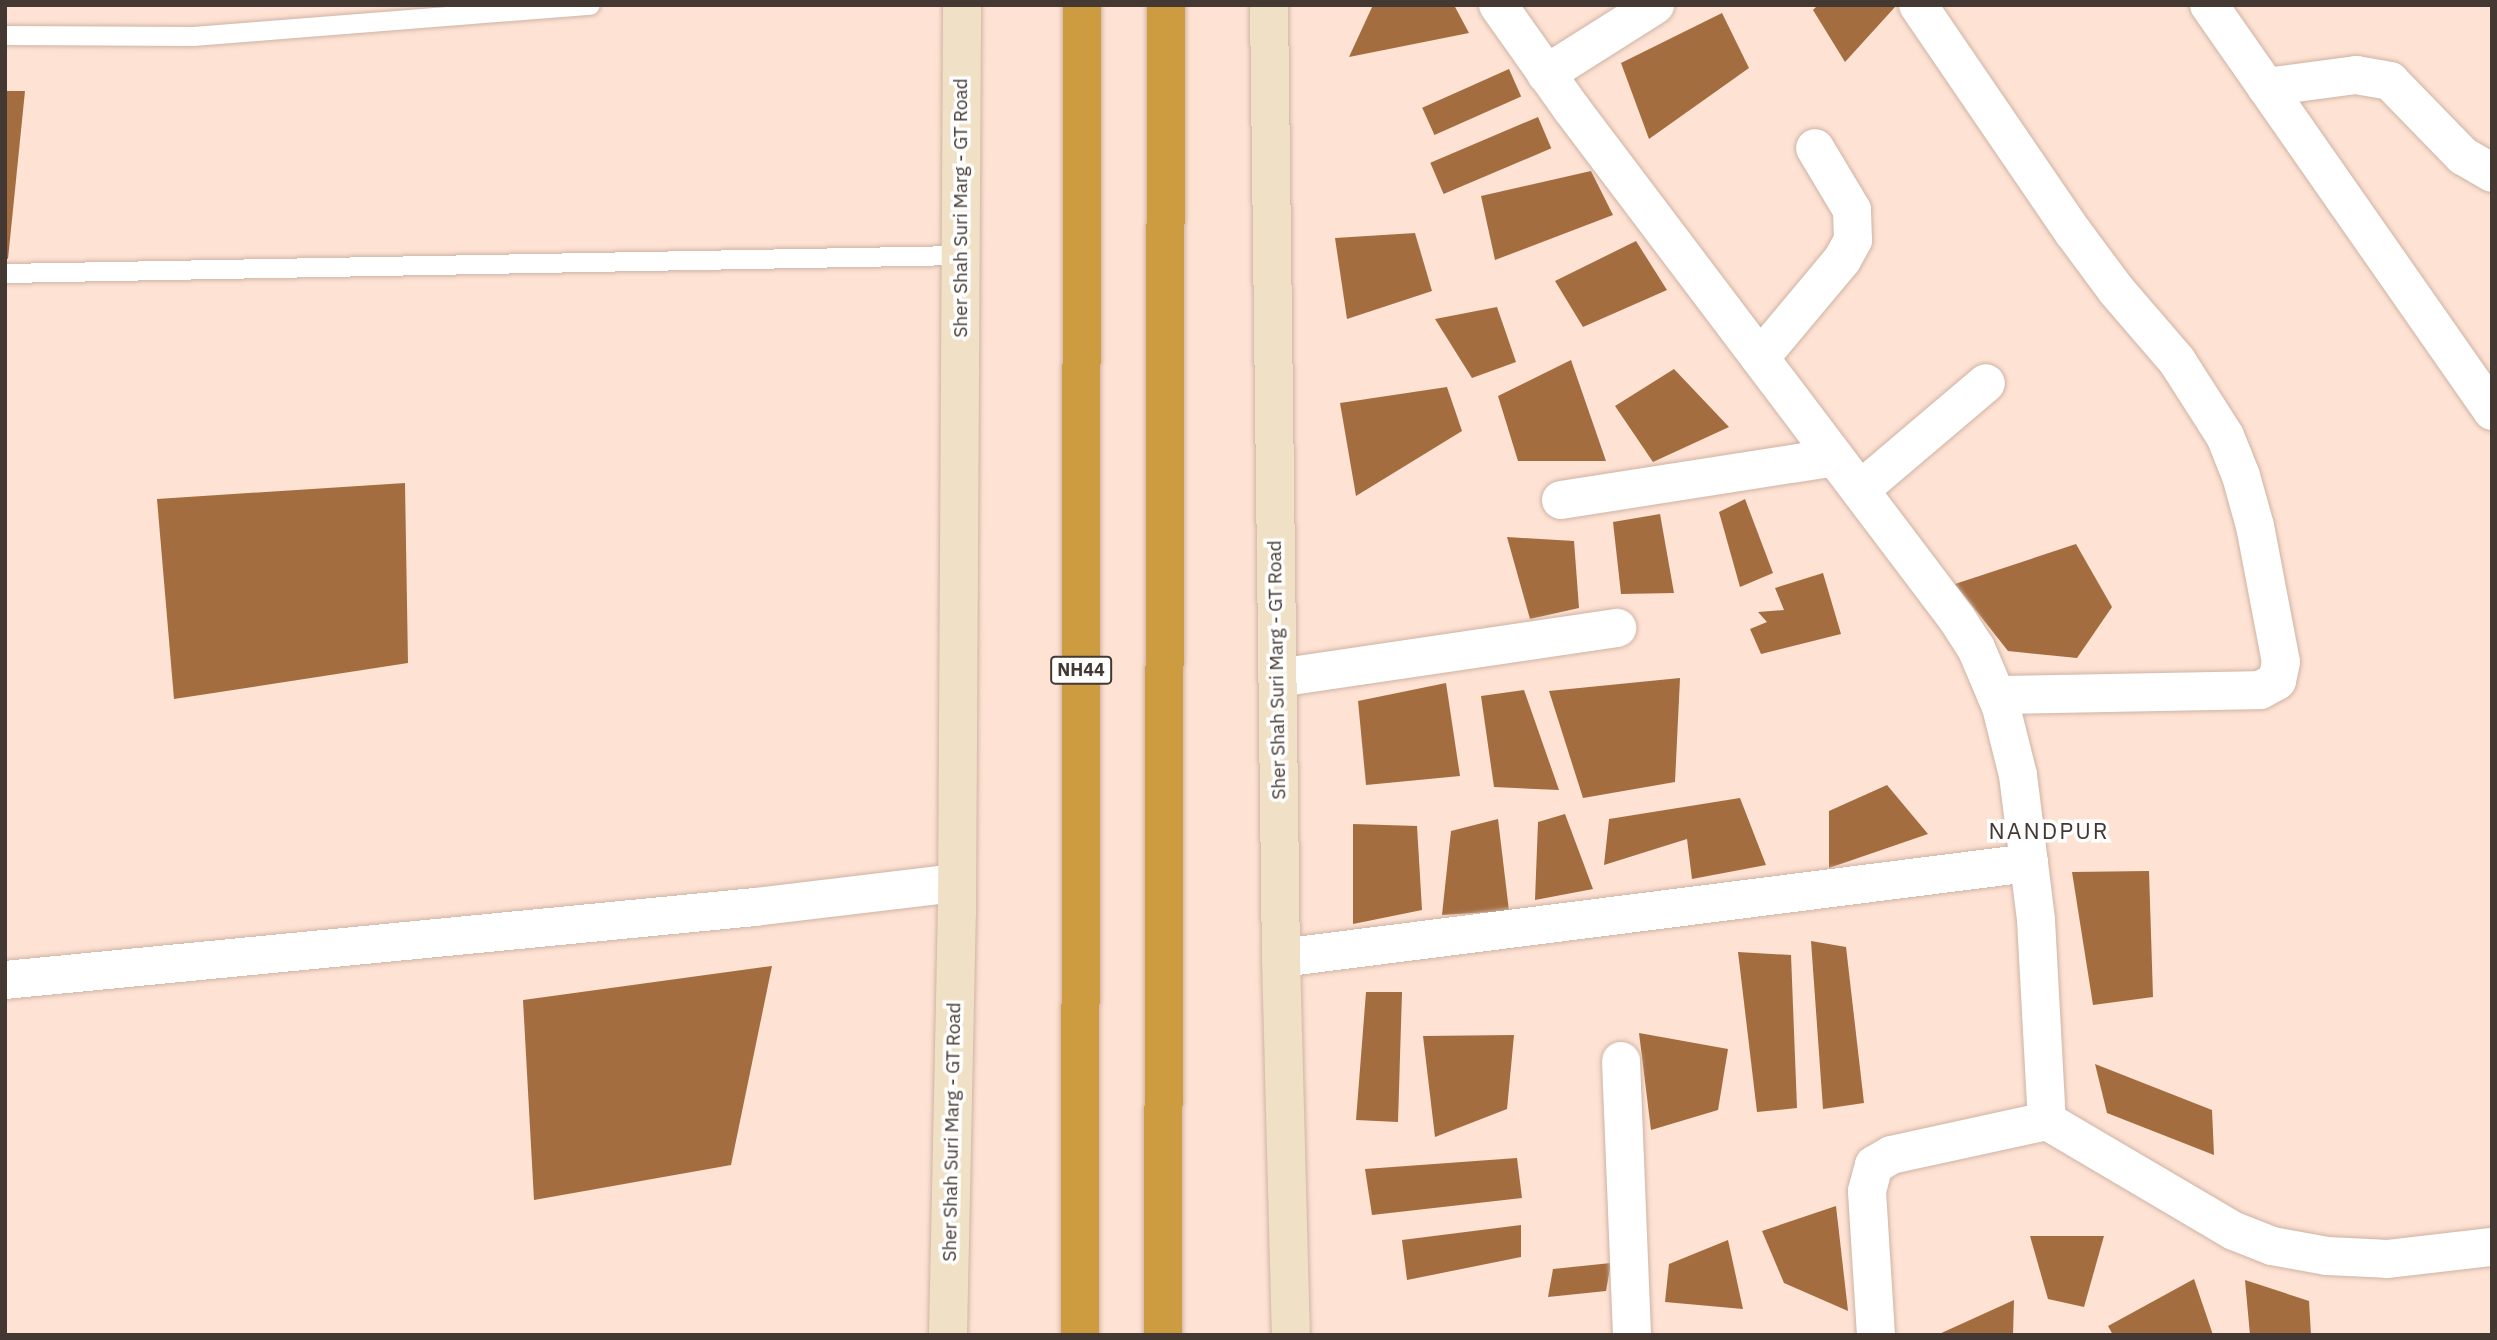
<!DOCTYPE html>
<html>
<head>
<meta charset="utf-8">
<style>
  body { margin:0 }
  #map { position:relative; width:2497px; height:1340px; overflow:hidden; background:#fee2d3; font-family:"IBM Plex Sans",sans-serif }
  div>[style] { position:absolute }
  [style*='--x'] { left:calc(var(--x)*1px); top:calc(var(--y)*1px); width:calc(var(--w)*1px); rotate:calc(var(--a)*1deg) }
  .building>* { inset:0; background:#a36d40; transform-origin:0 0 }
  .roads { filter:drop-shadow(0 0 2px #ceb3a4) drop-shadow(0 0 2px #ceb3a4) }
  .lane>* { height:19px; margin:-9.5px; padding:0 9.5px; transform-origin:9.5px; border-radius:9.5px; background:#fff }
  .street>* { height:38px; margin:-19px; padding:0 19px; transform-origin:19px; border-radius:19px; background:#fff }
  .secondary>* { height:38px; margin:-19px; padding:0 19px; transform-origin:19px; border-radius:19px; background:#f0e1c6 }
  .highway>* { height:38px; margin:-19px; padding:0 19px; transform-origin:19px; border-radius:19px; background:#ce9c40 }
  span { translate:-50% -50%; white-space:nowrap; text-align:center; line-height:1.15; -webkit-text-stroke:7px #fff; paint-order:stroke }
  .shield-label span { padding:2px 5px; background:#fff; border:2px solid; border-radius:5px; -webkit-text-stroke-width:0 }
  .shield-label { font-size:18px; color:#433832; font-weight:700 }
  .street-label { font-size:19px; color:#433832 }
  .quarter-label { font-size:23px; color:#433832; letter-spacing:2px }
  .frame { position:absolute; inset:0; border:7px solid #433832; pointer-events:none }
</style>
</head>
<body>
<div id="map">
  <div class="building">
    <div style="clip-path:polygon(1373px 5px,1454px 5px,1469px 33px,1349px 57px)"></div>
    <div style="clip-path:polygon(1818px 5px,1893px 5px,1895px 7px,1845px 62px,1813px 10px)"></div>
    <div style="clip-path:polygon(1722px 13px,1749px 68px,1649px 139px,1621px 63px)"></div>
    <div style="left:1509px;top:69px;width:30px;height:95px;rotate:66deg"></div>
    <div style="clip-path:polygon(5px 91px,25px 91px,8px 259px,5px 258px)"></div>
    <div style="left:1538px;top:117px;width:34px;height:117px;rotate:67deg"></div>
    <div style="clip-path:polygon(1591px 171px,1613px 215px,1495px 260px,1481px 196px)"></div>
    <div style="clip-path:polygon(1415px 233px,1432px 291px,1347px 319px,1335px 238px)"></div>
    <div style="clip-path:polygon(1636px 241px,1667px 290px,1583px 327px,1555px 281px)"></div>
    <div style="clip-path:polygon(1497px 307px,1516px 362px,1472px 378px,1435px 319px)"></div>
    <div style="clip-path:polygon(1571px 360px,1606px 461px,1518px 461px,1498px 396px)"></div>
    <div style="clip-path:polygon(1674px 369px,1729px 427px,1653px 462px,1615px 406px)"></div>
    <div style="clip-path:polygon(1447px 387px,1462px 431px,1356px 496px,1340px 403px)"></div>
    <div style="clip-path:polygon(405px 483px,408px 663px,174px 699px,157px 499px)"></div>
    <div style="clip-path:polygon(1745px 499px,1773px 573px,1740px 587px,1719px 512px)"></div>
    <div style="clip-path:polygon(1660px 514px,1674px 593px,1621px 594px,1613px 522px)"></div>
    <div style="clip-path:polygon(1507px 537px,1574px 541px,1579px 608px,1530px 619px)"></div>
    <div style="clip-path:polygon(2076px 544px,2112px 607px,2077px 658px,2008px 651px,1955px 584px)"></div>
    <div style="clip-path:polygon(1823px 573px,1841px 634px,1761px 654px,1750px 629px,1767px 622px,1758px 612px,1784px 610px,1775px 588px)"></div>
    <div style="clip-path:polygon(1680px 678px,1675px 782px,1583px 798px,1549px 691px)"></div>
    <div style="clip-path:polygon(1446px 683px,1460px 776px,1366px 785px,1358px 701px)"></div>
    <div style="clip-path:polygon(1524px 690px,1559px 790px,1494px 787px,1481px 696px)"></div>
    <div style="clip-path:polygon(1887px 785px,1928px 834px,1829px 868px,1829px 811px)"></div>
    <div style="clip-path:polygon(1740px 798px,1766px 865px,1692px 879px,1687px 839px,1604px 865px,1609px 819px)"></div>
    <div style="clip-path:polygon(1565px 814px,1593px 889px,1535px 900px,1538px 822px)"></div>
    <div style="clip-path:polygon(1498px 819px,1509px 911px,1442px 915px,1451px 831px)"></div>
    <div style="clip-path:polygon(1353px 824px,1417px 826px,1422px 910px,1353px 924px)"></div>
    <div style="clip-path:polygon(2149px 871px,2153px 997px,2093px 1005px,2072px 872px)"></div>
    <div style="clip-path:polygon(1811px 941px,1846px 947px,1864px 1103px,1823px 1109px)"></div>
    <div style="clip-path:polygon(1738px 952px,1791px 955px,1797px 1108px,1757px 1112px)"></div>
    <div style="clip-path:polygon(772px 966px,731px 1165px,534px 1200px,523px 1000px)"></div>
    <div style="clip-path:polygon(1366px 992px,1402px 992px,1398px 1122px,1356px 1120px)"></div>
    <div style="clip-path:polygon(1639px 1033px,1728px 1049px,1718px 1110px,1651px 1130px)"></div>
    <div style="clip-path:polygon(1514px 1035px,1507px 1109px,1435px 1137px,1423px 1036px)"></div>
    <div style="clip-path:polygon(2095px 1064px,2212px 1110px,2214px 1155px,2107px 1113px)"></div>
    <div style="clip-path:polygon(1517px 1158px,1522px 1198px,1372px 1215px,1365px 1169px)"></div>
    <div style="clip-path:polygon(1836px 1206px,1848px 1311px,1784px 1283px,1762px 1231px)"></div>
    <div style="clip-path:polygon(1521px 1225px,1521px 1257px,1407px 1280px,1402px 1240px)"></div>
    <div style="clip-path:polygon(2030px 1236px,2104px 1236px,2084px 1307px,2048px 1299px)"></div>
    <div style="clip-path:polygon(1728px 1240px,1743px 1309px,1665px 1302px,1669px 1264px)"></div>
    <div style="clip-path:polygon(1611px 1263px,1606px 1291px,1548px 1297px,1553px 1269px)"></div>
    <div style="clip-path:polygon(2194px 1279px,2213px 1335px,2113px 1335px,2108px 1326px)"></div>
    <div style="clip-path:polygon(2245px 1280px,2309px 1301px,2311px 1335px,2250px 1335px)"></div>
    <div style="clip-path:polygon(2014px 1300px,2013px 1335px,1937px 1335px)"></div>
  </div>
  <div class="roads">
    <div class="lane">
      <div style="--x:5;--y:35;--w:188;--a:0.3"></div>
      <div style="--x:193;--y:36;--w:398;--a:-4.5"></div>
      <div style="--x:5;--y:273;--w:956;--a:-1.08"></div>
    </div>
    <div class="street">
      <div style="--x:1498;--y:5;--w:126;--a:54.7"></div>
      <div style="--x:1571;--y:108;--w:640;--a:52.93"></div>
      <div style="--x:1957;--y:619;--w:35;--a:57"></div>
      <div style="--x:1976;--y:648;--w:64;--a:67"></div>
      <div style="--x:2001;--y:707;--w:70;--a:76"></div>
      <div style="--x:2018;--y:775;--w:146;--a:82.9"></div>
      <div style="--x:2036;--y:920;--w:201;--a:86.9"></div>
      <div style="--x:1918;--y:5;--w:275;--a:55.7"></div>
      <div style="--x:2073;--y:232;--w:72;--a:53.4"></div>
      <div style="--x:2116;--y:290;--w:94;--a:49.3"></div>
      <div style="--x:2177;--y:361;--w:89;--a:57.4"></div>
      <div style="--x:2225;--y:436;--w:43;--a:68.2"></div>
      <div style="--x:2241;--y:476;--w:52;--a:74.4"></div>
      <div style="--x:2255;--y:526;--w:138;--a:79.2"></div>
      <div style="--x:2281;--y:662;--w:19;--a:102"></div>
      <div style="--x:2277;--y:681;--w:19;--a:152"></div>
      <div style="--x:2260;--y:690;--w:264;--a:178.9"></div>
      <div style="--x:2209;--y:5;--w:495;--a:55.1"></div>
      <div style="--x:1546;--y:74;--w:129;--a:-32.3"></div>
      <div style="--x:2266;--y:87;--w:91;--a:-7.6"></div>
      <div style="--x:2356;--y:75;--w:35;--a:10"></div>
      <div style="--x:2390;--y:81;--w:105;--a:45.8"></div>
      <div style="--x:2463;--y:156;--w:34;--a:30"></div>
      <div style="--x:1760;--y:358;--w:128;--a:-50.1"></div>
      <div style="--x:1842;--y:260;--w:23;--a:-61"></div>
      <div style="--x:1853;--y:240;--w:30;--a:-92"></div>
      <div style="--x:1852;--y:210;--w:72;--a:-120.8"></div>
      <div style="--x:1860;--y:490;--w:165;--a:-40.3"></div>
      <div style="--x:1561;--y:500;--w:277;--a:-8.9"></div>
      <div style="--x:1278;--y:678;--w:343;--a:-8.4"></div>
      <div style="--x:1281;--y:958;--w:754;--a:-7.24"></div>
      <div style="--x:5;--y:980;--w:754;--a:-5.56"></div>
      <div style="--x:755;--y:907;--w:203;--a:-6.8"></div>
      <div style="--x:1621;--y:1061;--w:274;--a:87.7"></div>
      <div style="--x:1876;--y:1335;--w:144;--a:-93.6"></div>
      <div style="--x:1867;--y:1191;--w:27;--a:-75"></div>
      <div style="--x:1874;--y:1165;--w:20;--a:-30"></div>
      <div style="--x:1891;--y:1155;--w:160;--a:-12.3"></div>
      <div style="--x:2047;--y:1121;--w:217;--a:30.5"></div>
      <div style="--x:2234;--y:1231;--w:41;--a:21.5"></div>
      <div style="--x:2272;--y:1246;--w:56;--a:10.3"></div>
      <div style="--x:2327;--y:1256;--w:61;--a:2.8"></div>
      <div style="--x:2388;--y:1259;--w:105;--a:-6.6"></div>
    </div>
    <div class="secondary">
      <div style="--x:1269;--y:5;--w:953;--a:89.28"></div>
      <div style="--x:1281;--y:958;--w:377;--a:88.5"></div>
      <div style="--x:948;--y:1335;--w:423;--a:-88.8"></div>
      <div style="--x:957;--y:912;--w:907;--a:-89.68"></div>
    </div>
    <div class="highway">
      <div style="--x:1080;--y:1335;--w:1330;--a:-89.91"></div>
      <div style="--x:1163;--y:1335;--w:1330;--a:-89.87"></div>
    </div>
  </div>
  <div class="shield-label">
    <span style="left:1081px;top:670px">NH44</span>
  </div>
  <div class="street-label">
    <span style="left:961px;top:208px;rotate:-90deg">Sher Shah Suri Marg - GT Road</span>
    <span style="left:1277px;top:670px;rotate:-91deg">Sher Shah Suri Marg - GT Road</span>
    <span style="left:952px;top:1132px;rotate:-89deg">Sher Shah Suri Marg - GT Road</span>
  </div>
  <div class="quarter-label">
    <span style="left:2049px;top:830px">NANDPUR</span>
  </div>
  <div class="frame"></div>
</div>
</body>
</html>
